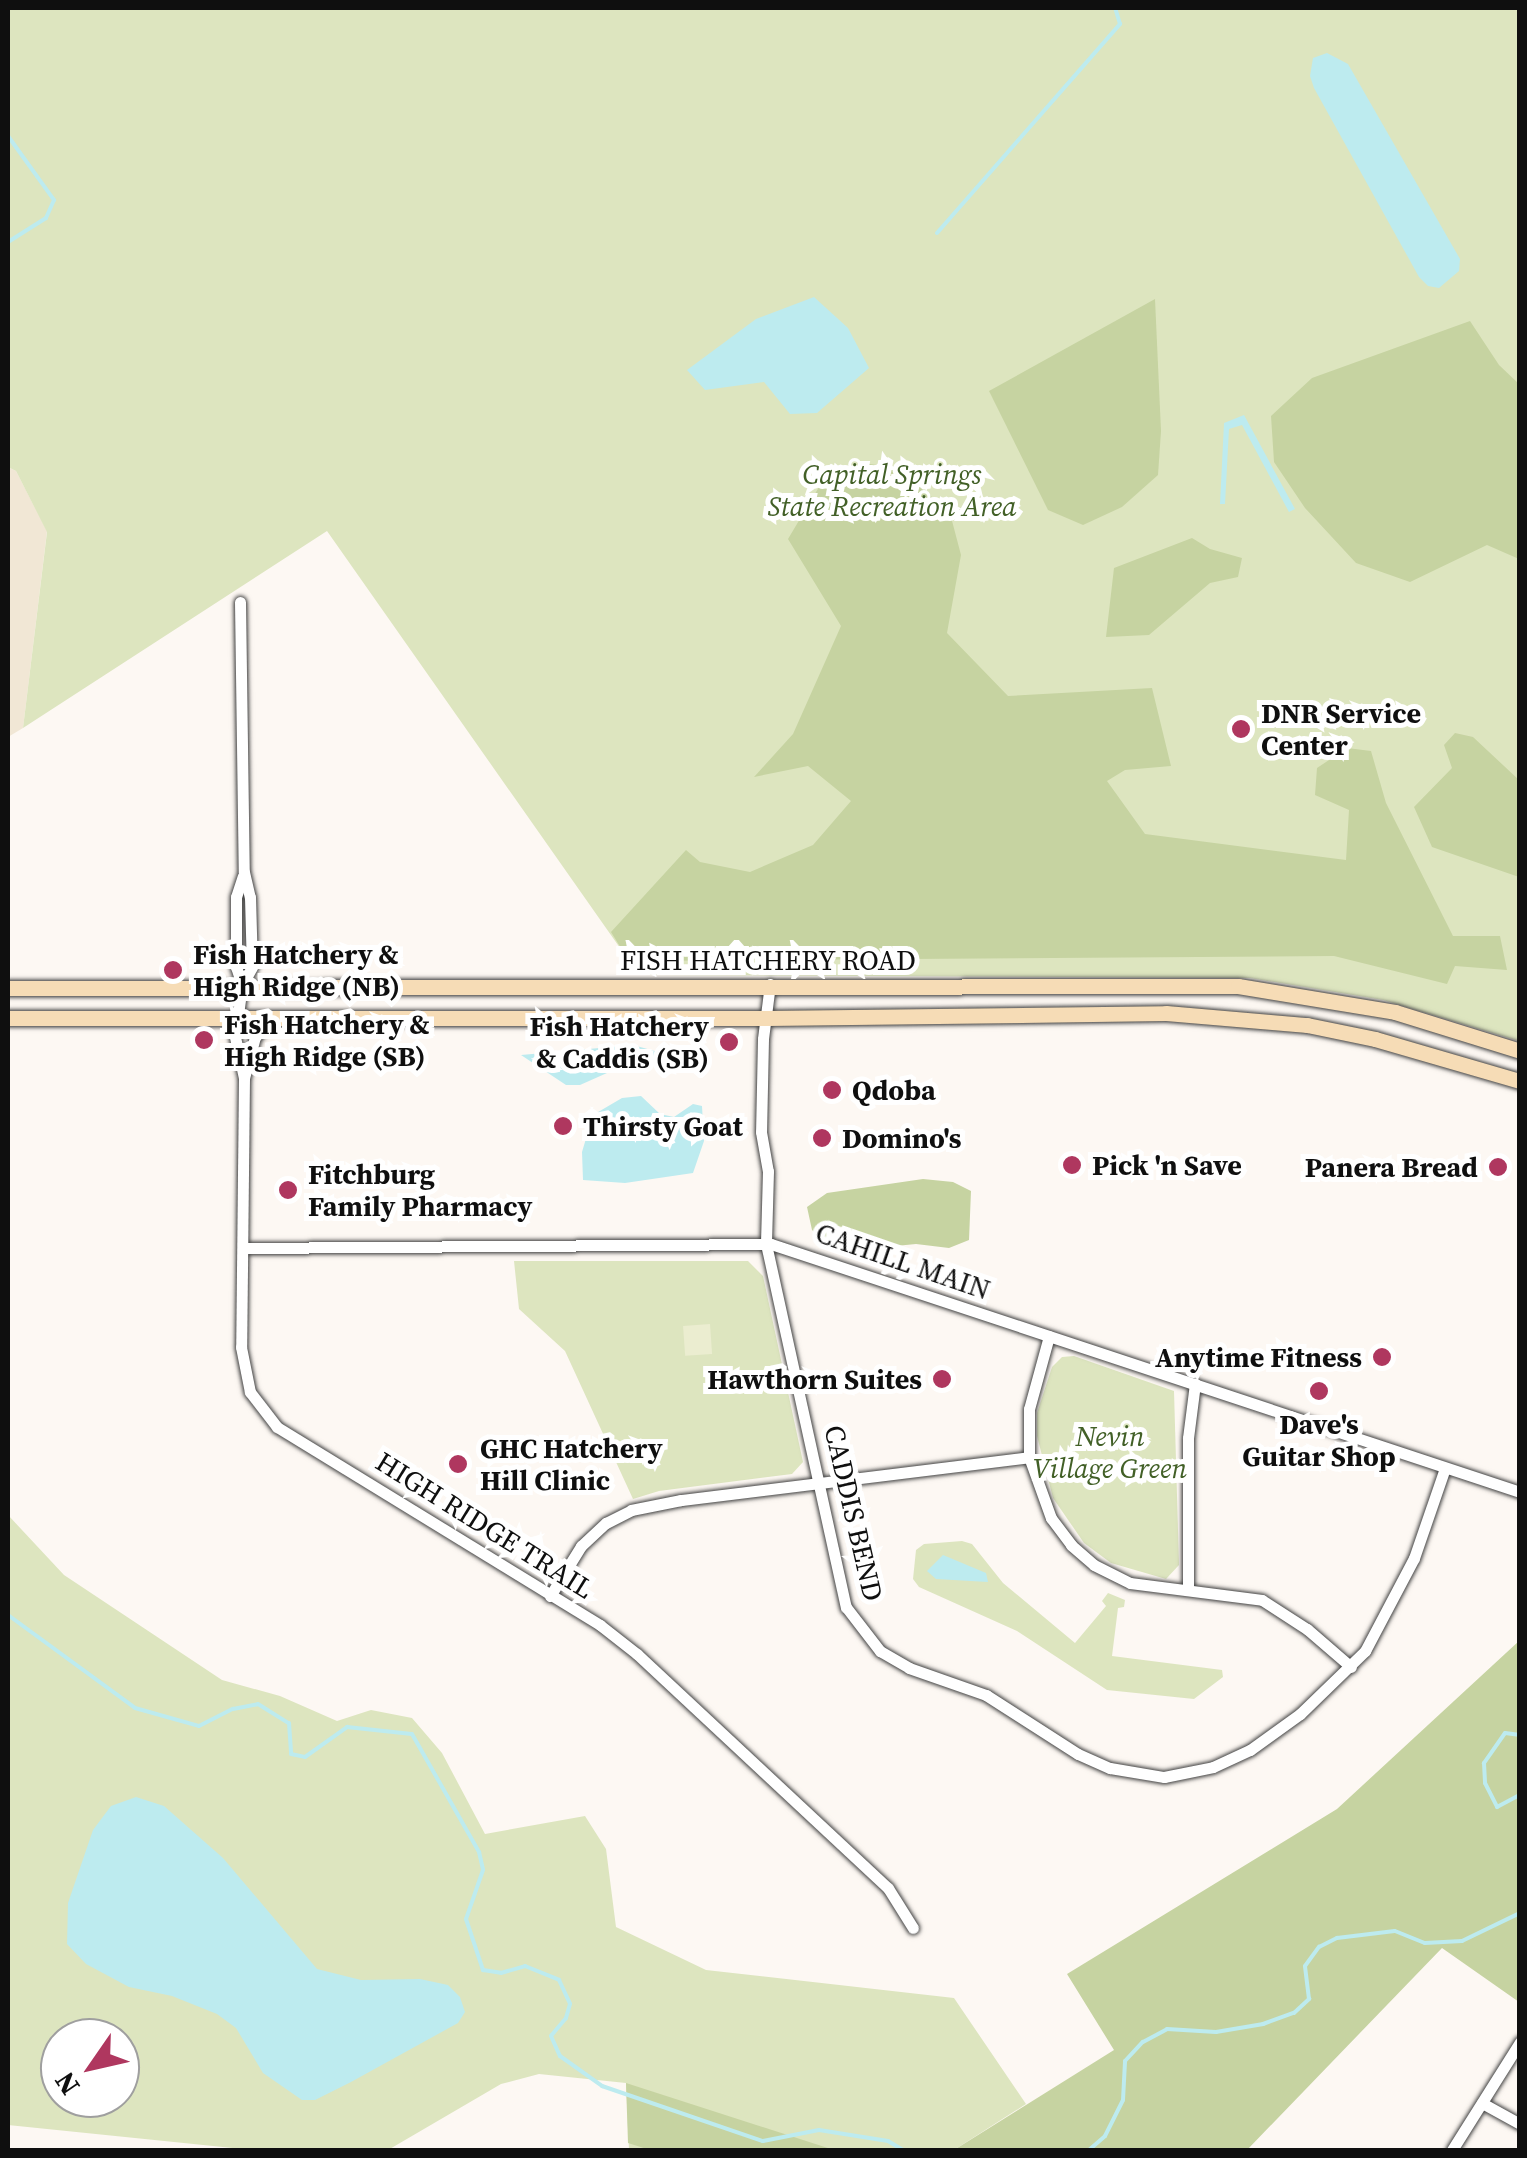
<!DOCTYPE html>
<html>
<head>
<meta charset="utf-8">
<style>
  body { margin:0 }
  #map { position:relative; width:1527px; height:2158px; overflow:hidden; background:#fdf8f3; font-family:"Source Serif 4",serif }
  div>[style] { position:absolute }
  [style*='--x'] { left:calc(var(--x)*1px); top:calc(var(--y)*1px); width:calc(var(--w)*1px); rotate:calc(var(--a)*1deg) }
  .farmland>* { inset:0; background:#f1e7d5 }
  .green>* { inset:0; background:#dde5bf }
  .forest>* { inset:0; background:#c6d3a1 }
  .pitch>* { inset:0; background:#ebedd0; transform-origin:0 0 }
  .water>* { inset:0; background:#bdebef }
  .stream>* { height:4px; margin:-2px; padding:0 2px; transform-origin:2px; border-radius:2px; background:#bdebef }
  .roads { filter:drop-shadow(0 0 2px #424242) drop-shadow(0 0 2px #424242) }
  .street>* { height:11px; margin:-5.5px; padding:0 5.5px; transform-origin:5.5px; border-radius:5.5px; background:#fff }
  .secondary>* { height:15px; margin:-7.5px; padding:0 7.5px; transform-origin:7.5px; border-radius:7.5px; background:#f6dcb6 }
  .dots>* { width:28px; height:28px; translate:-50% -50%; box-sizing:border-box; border:5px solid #fff; border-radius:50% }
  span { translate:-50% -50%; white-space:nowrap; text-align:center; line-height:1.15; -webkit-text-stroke:10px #fff; paint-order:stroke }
  .park-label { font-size:28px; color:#426027; font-style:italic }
  .poi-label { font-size:28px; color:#0f0f0f; font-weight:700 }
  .left { translate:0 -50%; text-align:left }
  .right { translate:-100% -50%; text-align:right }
  .street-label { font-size:28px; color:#0f0f0f }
  .frame { position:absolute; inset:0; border:10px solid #0f0f0f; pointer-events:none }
  .north { position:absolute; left:40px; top:2018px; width:100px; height:100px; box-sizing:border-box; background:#fff; border:2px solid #9f9f9f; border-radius:50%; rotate:236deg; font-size:28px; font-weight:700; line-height:40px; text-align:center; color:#0f0f0f }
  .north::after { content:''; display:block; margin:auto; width:35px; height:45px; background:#af375f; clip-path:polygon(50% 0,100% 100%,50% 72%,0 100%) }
</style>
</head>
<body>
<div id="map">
  <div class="farmland">
    <div style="clip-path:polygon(8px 467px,16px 471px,47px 531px,23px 728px,8px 737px)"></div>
  </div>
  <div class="green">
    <div style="clip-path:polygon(8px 8px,1519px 8px,1519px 1041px,1383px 1000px,1250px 978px,639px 975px,327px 531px,23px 728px,47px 532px,16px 471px,8px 467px)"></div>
    <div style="clip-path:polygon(514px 1261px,748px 1261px,763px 1276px,803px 1462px,792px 1474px,659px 1491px,633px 1499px,565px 1351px,519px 1309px)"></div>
    <div style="clip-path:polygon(1074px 1356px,1174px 1391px,1179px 1565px,1166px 1579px,1111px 1563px,1084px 1543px,1053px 1498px,1037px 1436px,1037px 1413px,1052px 1367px,1062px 1357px)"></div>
    <div style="clip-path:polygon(evenodd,8px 1515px,64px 1575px,222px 1680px,280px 1696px,337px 1721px,371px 1710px,412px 1718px,442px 1753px,485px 1834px,585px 1816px,606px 1849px,616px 1927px,706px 1970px,954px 1998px,1026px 2104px,954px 2150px,629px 2150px,626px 2083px,539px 2074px,501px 2084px,388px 2150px,252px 2150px,8px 2125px,8px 1515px,60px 2038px,120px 2038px,120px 2098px,60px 2098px,60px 2038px)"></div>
    <div style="clip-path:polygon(962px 1541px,972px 1544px,1003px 1583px,1075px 1643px,1106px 1606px,1102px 1601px,1108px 1593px,1125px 1600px,1124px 1607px,1118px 1608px,1112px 1656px,1222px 1670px,1223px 1677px,1194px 1699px,1107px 1690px,1017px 1631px,919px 1587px,913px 1579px,916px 1550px,924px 1544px)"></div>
  </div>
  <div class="forest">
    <div style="clip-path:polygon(1155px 299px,1161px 431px,1158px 475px,1122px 507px,1083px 525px,1048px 510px,989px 391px)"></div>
    <div style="clip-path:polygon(1470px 321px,1499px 365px,1519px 384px,1519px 559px,1487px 545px,1410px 582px,1356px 563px,1305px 508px,1274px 462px,1271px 416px,1312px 378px)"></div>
    <div style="clip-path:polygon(870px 464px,906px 470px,951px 517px,961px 555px,947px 633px,1008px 696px,1152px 688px,1171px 766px,1125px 770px,1107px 781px,1145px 834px,1346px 860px,1349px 810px,1315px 795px,1317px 768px,1347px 748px,1371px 751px,1386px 803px,1453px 936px,1500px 936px,1507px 970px,1455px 966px,1447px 984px,1334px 956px,629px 961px,611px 932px,686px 850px,700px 862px,750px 872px,813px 845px,851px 801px,808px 766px,754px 777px,793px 734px,841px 626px,788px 539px,825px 477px)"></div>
    <div style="clip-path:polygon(1192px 538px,1210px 549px,1242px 558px,1238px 577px,1210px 583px,1149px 635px,1106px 637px,1114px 568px)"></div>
    <div style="clip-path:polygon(1455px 733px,1473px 737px,1519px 780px,1519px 877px,1432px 847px,1414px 807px,1452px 768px,1444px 745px)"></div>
    <div style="clip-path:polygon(923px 1179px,953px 1182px,971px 1191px,969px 1240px,949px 1248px,916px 1244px,875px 1248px,823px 1240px,812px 1230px,807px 1207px,827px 1193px)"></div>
    <div style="clip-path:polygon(1519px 1641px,1519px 2002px,1442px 1948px,1247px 2150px,954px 2150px,1114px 2050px,1067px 1974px,1337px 1809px)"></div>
    <div style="clip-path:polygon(626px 2083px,834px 2150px,650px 2150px,628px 2143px)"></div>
  </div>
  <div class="pitch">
    <div style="left:710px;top:1324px;width:30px;height:27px;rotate:86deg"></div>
  </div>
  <div class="water">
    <div style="clip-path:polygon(1327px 53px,1348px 64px,1460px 259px,1459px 271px,1439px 288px,1428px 286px,1419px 277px,1314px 88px,1310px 76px,1313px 58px)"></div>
    <div style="clip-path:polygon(814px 297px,848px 328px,869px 368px,817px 413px,790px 414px,764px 382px,705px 390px,687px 370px,756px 319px)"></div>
    <div style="clip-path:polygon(1244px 415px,1295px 509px,1289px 512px,1242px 425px,1229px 429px,1225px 504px,1220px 504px,1224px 423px)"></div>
    <div style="clip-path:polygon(633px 1045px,662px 1053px,663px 1059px,607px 1073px,580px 1085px,566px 1085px,521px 1055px)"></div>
    <div style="clip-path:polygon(641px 1096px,660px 1114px,674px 1117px,693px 1104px,702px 1106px,704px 1141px,693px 1173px,625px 1183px,583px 1180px,582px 1152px,593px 1115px,622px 1098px)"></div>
    <div style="clip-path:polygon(943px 1555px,986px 1573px,988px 1582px,936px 1579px,927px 1571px)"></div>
    <div style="clip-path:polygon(136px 1797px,164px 1806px,223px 1858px,317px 1969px,361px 1980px,420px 1979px,448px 1985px,460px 1997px,465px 2012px,458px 2023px,351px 2082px,315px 2100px,302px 2100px,263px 2073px,236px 2028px,217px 2014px,172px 1996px,129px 1987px,86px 1964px,67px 1944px,68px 1903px,93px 1830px,111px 1806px)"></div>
  </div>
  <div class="stream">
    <div style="--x:8;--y:136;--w:79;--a:54.3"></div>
    <div style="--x:54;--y:200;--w:20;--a:114"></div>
    <div style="--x:46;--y:218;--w:45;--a:147.7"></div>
    <div style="--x:937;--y:233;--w:278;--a:-48.8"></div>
    <div style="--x:1120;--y:24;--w:17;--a:-107"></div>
    <div style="--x:8;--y:1615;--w:157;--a:36.2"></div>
    <div style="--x:135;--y:1708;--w:66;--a:15.7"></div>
    <div style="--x:199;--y:1726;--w:38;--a:-27"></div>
    <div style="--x:233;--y:1709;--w:25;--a:-11"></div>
    <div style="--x:258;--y:1704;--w:36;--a:32"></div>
    <div style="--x:289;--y:1723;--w:31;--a:86"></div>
    <div style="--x:291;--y:1754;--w:14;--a:12"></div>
    <div style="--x:305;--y:1757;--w:52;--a:-35.5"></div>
    <div style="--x:347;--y:1727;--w:65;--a:6.1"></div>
    <div style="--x:412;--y:1734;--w:136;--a:60.4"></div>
    <div style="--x:479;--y:1852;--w:18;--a:77"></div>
    <div style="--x:483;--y:1870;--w:52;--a:109.1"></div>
    <div style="--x:466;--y:1919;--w:54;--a:71.6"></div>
    <div style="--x:483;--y:1970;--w:18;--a:9"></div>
    <div style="--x:501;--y:1973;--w:25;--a:-16"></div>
    <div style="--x:525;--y:1966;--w:37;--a:22"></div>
    <div style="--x:559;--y:1980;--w:26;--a:65"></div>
    <div style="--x:570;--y:2004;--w:15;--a:106"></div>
    <div style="--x:566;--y:2018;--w:23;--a:130"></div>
    <div style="--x:551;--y:2036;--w:22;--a:66"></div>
    <div style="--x:560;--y:2056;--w:52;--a:35.5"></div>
    <div style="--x:602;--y:2086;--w:170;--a:18.9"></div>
    <div style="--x:763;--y:2141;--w:57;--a:-11.1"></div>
    <div style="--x:819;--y:2130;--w:70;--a:9.1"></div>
    <div style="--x:888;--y:2141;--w:17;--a:31"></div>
    <div style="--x:1520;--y:1735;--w:15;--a:-172"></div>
    <div style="--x:1505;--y:1733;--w:37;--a:125"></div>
    <div style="--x:1484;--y:1763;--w:20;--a:87"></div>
    <div style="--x:1485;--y:1783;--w:27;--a:63"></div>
    <div style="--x:1497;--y:1807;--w:26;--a:-28"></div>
    <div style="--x:1089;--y:2150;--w:21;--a:-41"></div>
    <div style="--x:1105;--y:2136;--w:40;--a:-63.4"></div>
    <div style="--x:1123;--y:2100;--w:39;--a:-87"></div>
    <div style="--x:1125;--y:2061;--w:26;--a:-47"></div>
    <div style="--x:1143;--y:2042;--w:27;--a:-28"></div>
    <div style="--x:1167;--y:2029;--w:49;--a:3.5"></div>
    <div style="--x:1216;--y:2032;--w:48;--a:-9.7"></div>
    <div style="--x:1263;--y:2024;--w:33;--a:-20"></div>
    <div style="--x:1294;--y:2013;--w:21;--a:-43"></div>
    <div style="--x:1309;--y:1999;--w:33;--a:-97"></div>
    <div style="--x:1305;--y:1966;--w:24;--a:-54"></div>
    <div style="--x:1319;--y:1947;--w:20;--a:-27"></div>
    <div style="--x:1337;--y:1938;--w:58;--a:-6.9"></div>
    <div style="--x:1395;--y:1931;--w:32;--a:22"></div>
    <div style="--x:1425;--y:1943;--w:37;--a:-3"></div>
    <div style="--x:1462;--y:1941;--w:64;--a:-25.8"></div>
  </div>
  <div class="roads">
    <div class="street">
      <div style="--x:240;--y:602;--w:270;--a:89.2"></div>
      <div style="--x:244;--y:872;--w:26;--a:77"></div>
      <div style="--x:250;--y:897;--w:70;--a:88.4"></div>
      <div style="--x:252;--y:967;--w:21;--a:119"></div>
      <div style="--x:242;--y:985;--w:52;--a:97.7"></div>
      <div style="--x:235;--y:1037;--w:42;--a:77.6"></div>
      <div style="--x:244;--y:1078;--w:269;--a:90.6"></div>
      <div style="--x:241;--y:1347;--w:46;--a:78.7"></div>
      <div style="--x:250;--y:1392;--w:44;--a:52.4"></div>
      <div style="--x:277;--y:1427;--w:379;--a:31.5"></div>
      <div style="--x:600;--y:1625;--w:47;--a:38.1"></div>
      <div style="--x:637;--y:1654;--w:343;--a:43"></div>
      <div style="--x:888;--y:1888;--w:47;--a:58"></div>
      <div style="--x:770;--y:984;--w:55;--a:97.3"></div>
      <div style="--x:763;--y:1039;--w:93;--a:91.2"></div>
      <div style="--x:761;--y:1132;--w:40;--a:80"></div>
      <div style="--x:768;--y:1171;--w:73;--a:91.6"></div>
      <div style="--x:766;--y:1244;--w:372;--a:77.6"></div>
      <div style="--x:846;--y:1607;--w:56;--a:52.3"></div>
      <div style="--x:880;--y:1651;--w:34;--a:30"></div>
      <div style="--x:909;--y:1668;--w:82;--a:19.3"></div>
      <div style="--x:986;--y:1695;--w:109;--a:32.7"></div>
      <div style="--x:1078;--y:1754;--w:35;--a:24"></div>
      <div style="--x:1110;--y:1768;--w:55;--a:9.5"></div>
      <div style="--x:1164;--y:1777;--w:50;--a:-11.5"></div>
      <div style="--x:1213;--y:1767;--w:41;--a:-24.7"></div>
      <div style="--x:1250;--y:1750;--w:62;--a:-35.8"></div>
      <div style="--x:1300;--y:1714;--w:91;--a:-44.1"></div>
      <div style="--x:1365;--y:1651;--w:105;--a:-62.2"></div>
      <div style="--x:1414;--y:1558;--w:95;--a:-71"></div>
      <div style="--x:242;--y:985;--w:19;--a:-108"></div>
      <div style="--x:236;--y:967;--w:70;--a:-90"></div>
      <div style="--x:236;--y:897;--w:22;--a:-72"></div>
      <div style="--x:244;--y:1078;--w:42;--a:-75"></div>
      <div style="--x:255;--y:1037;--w:26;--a:-47"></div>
      <div style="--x:243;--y:1248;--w:528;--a:-0.43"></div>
      <div style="--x:771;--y:1244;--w:789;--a:18.32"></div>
      <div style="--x:1049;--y:1336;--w:76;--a:105.3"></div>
      <div style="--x:1029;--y:1409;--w:48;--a:90"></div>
      <div style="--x:1029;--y:1457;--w:65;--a:70.2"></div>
      <div style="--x:1051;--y:1518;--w:34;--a:53"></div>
      <div style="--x:1071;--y:1545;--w:30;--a:41"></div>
      <div style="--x:1094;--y:1565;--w:40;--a:26.6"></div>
      <div style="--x:1130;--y:1583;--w:133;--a:7.3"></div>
      <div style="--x:1262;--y:1600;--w:54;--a:32.8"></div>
      <div style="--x:1307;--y:1629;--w:58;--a:40.8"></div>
      <div style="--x:1188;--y:1589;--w:151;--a:-90"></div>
      <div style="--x:1188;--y:1438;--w:55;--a:-82.7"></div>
      <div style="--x:550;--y:1596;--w:59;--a:-58.2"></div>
      <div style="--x:581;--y:1546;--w:34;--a:-43"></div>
      <div style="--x:606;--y:1523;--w:28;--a:-27"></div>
      <div style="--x:631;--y:1510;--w:51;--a:-11.3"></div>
      <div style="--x:681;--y:1500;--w:351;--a:-7"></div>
      <div style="--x:1482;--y:2103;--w:43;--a:28.9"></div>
      <div style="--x:1452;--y:2150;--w:128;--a:-57.8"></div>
    </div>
    <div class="secondary">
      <div style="--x:8;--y:988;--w:1230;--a:-0.09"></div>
      <div style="--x:1238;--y:986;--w:159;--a:9.4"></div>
      <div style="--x:1395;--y:1012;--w:131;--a:17.3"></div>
      <div style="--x:8;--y:1018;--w:759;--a:0"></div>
      <div style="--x:767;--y:1018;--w:399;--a:-0.7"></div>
      <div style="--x:1166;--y:1013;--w:142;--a:4.9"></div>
      <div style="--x:1307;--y:1025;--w:69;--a:11.6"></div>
      <div style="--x:1375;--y:1039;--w:151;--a:16.2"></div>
    </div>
  </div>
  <div class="dots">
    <div style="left:1241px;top:729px;background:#af375f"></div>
    <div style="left:173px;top:970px;background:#af375f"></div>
    <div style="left:204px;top:1040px;background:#af375f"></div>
    <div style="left:729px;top:1042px;background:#af375f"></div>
    <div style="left:832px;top:1090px;background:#af375f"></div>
    <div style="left:563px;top:1126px;background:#af375f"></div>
    <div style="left:822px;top:1138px;background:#af375f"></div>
    <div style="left:1072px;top:1165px;background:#af375f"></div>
    <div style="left:1498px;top:1167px;background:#af375f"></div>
    <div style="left:288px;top:1190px;background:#af375f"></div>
    <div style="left:1382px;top:1357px;background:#af375f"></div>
    <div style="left:942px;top:1379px;background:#af375f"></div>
    <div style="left:1319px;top:1391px;background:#af375f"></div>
    <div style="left:458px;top:1464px;background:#af375f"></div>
  </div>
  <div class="park-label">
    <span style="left:892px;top:490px">Capital Springs<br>State Recreation Area</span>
    <span style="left:1110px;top:1452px">Nevin<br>Village Green</span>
  </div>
  <div class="poi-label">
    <span class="left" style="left:1261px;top:729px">DNR Service<br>Center</span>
    <span class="left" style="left:193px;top:970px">Fish Hatchery &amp;<br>High Ridge (NB)</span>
    <span class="left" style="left:224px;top:1040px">Fish Hatchery &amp;<br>High Ridge (SB)</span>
    <span class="right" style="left:709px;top:1042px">Fish Hatchery<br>&amp; Caddis (SB)</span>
    <span class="left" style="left:852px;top:1090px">Qdoba</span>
    <span class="left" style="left:583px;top:1126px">Thirsty Goat</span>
    <span class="left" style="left:842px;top:1138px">Domino's</span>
    <span class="left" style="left:1092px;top:1165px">Pick 'n Save</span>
    <span class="right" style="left:1478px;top:1167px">Panera Bread</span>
    <span class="left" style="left:308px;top:1190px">Fitchburg<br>Family Pharmacy</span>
    <span class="right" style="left:1362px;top:1357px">Anytime Fitness</span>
    <span class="right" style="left:922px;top:1379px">Hawthorn Suites</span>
    <span style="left:1319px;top:1440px">Dave's<br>Guitar Shop</span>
    <span class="left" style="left:480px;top:1464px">GHC Hatchery<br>Hill Clinic</span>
  </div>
  <div class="street-label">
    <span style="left:768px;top:960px">FISH HATCHERY ROAD</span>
    <span style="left:903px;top:1261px;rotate:19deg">CAHILL MAIN</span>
    <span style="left:854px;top:1513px;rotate:77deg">CADDIS BEND</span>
    <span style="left:485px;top:1525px;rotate:32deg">HIGH RIDGE TRAIL</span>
  </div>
  <div class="frame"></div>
  <div class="north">N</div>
</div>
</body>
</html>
